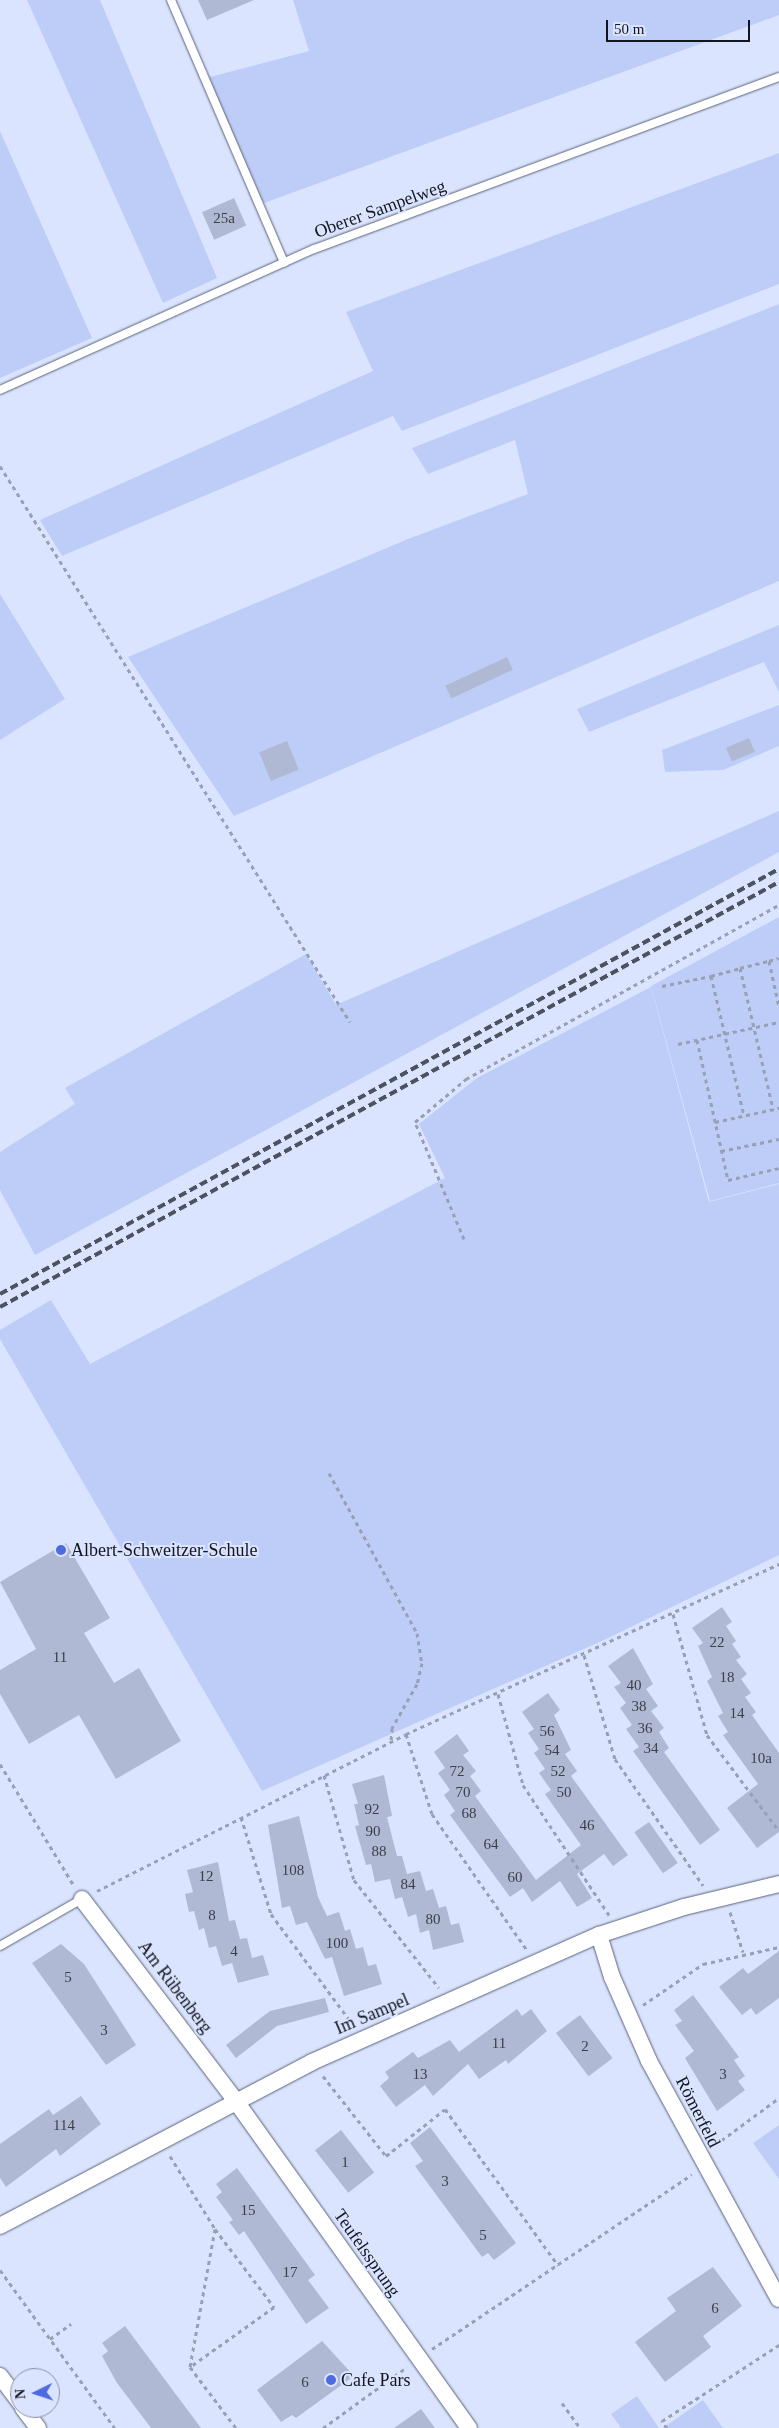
<!DOCTYPE html>
<html>
<head>
<meta charset="utf-8">
<style>
  body { margin:0 }
  #map { position:relative; width:779px; height:2428px; overflow:hidden; background:#dae4ff; font-family:Georgia,serif }
  div>[style] { position:absolute }
  [style*='--x'] { left:calc(var(--x)*1px); top:calc(var(--y)*1px); width:calc(var(--w)*1px); rotate:calc(var(--a)*1deg) }
  .green>* { inset:0; background:#becdf7 }
  .building>* { inset:0; background:#b0b9d3; transform-origin:0 0 }
  .path>* { height:3px; margin-top:-1.5px; transform-origin:0; background:repeating-linear-gradient(90deg,#98a0b5 0 4px,transparent 0 8px) }
  .roads { filter:drop-shadow(0 0 1px #5a6279) drop-shadow(0 0 1px #5a6279) }
  .service>* { height:8px; margin:-4px; padding:0 4px; transform-origin:4px; border-radius:4px; background:#fff }
  .minor>* { height:16px; margin:-8px; padding:0 8px; transform-origin:8px; border-radius:8px; background:#fff }
  .rail>* { height:4px; margin-top:-2px; transform-origin:0; background:repeating-linear-gradient(90deg,#4c5260 0 8px,transparent 0 12px) }
  .dots>* { width:14px; height:14px; translate:-50% -50%; box-sizing:border-box; border:2px solid #dae4ff; border-radius:50% }
  span { translate:-50% -50%; white-space:nowrap; text-align:center; line-height:1.15; -webkit-text-stroke:4px #dae4ff; paint-order:stroke }
  .number-label { font-size:15px; color:#3a3f4c }
  .number-label span { -webkit-text-stroke-width:0 }
  .street-label { font-size:18px; color:#12161f }
  .poi-label { font-size:18px; color:#12161f }
  .left { translate:0 -50%; text-align:left }
  .north { position:absolute; left:10px; top:2368px; width:50px; height:50px; box-sizing:border-box; background:#dae4ff; border:1px solid #8a92a5; border-radius:50%; rotate:266deg; font-size:14px; font-weight:700; line-height:20px; text-align:center; color:#12161f }
  .north::after { content:''; display:block; margin:auto; width:18px; height:22px; background:#4e6adf; clip-path:polygon(50% 0,100% 100%,50% 72%,0 100%) }
  .scale { position:absolute; left:606px; top:20px; width:144px; height:22px; box-sizing:border-box; border:2px solid #12161f; border-top:0; padding-left:6px; font-size:15px; line-height:18px; white-space:nowrap; color:#12161f; -webkit-text-stroke:4px #dae4ff; paint-order:stroke }
</style>
</head>
<body>
<div id="map">
  <div class="green">
    <div style="clip-path:polygon(27px 0,100px 0,217px 278px,163px 303px)"></div>
    <div style="clip-path:polygon(293px 0,779px 0,779px 15px,264px 203px,206px 78px,309px 51px)"></div>
    <div style="clip-path:polygon(0 131px,92px 338px,0 378px)"></div>
    <div style="clip-path:polygon(779px 153px,779px 284px,402px 431px,393px 416px,62px 556px,40px 520px,373px 371px,346px 312px)"></div>
    <div style="clip-path:polygon(779px 304px,779px 581px,234px 816px,128px 657px,408px 539px,528px 494px,515px 440px,428px 474px,412px 448px)"></div>
    <div style="clip-path:polygon(0 594px,65px 699px,0 740px)"></div>
    <div style="clip-path:polygon(779px 625px,779px 692px,764px 662px,589px 732px,577px 709px)"></div>
    <div style="clip-path:polygon(779px 705px,779px 746px,723px 770px,665px 772px,662px 750px)"></div>
    <div style="clip-path:polygon(779px 811px,779px 852px,35px 1255px,0 1190px,0 1152px,75px 1104px,65px 1088px,306px 954px,336px 1005px)"></div>
    <div style="clip-path:polygon(779px 917px,779px 1183px,710px 1201px,651px 986px)"></div>
    <div style="clip-path:polygon(651px 987px,709px 1202px,779px 1184px,779px 1555px,604px 1640px,262px 1791px,0 1339px,0 1330px,51px 1300px,90px 1364px,445px 1178px,419px 1124px,477px 1078px)"></div>
    <div style="clip-path:polygon(779px 2125px,779px 2179px,753px 2143px)"></div>
    <div style="clip-path:polygon(637px 2396px,659px 2428px,621px 2428px,611px 2414px)"></div>
    <div style="clip-path:polygon(703px 2400px,723px 2428px,663px 2428px)"></div>
  </div>
  <div class="building">
    <div style="clip-path:polygon(198px 0,254px 0,207px 20px)"></div>
    <div style="left:234px;top:198px;width:30px;height:35px;rotate:66deg"></div>
    <div style="left:507px;top:657px;width:14px;height:68px;rotate:65deg"></div>
    <div style="left:749px;top:738px;width:15px;height:25px;rotate:67deg"></div>
    <div style="left:287px;top:741px;width:31px;height:30px;rotate:68deg"></div>
    <div style="clip-path:polygon(66px 1543px,110px 1618px,84px 1633px,114px 1683px,139px 1668px,181px 1741px,116px 1779px,79px 1715px,29px 1744px,0 1694px,0 1670px,36px 1649px,0 1582px)"></div>
    <div style="clip-path:polygon(722px 1607px,732px 1622px,726px 1626px,736px 1641px,732px 1644px,741px 1657px,736px 1660px,747px 1674px,741px 1679px,751px 1693px,745px 1697px,756px 1712px,752px 1715px,779px 1753px,779px 1832px,757px 1848px,727px 1808px,758px 1784px,723px 1735px,728px 1732px,718px 1716px,723px 1713px,707px 1681px,712px 1677px,698px 1646px,703px 1643px,692px 1628px)"></div>
    <div style="clip-path:polygon(633px 1648px,653px 1684px,646px 1689px,658px 1706px,651px 1711px,664px 1728px,659px 1732px,669px 1748px,664px 1752px,720px 1830px,700px 1845px,633px 1751px,639px 1747px,626px 1729px,632px 1725px,620px 1708px,626px 1703px,614px 1687px,621px 1683px,608px 1666px)"></div>
    <div style="clip-path:polygon(548px 1693px,560px 1710px,554px 1715px,571px 1750px,565px 1754px,577px 1771px,571px 1776px,628px 1855px,613px 1866px,604px 1854px,577px 1874px,592px 1898px,577px 1907px,560px 1881px,532px 1902px,523px 1888px,510px 1897px,450px 1815px,455px 1811px,444px 1795px,450px 1790px,438px 1773px,445px 1768px,434px 1752px,457px 1734px,469px 1751px,463px 1755px,476px 1771px,470px 1776px,481px 1791px,475px 1796px,536px 1880px,581px 1845px,545px 1794px,551px 1790px,539px 1773px,545px 1769px,534px 1753px,539px 1749px,528px 1733px,534px 1729px,522px 1712px)"></div>
    <div style="clip-path:polygon(384px 1775px,392px 1816px,387px 1817px,397px 1856px,402px 1856px,407px 1874px,420px 1871px,426px 1891px,433px 1889px,439px 1908px,446px 1906px,451px 1925px,459px 1923px,464px 1942px,433px 1950px,429px 1930px,420px 1933px,416px 1914px,408px 1917px,402px 1897px,395px 1899px,390px 1879px,375px 1882px,371px 1864px,366px 1865px,355px 1826px,359px 1825px,354px 1804px,358px 1804px,352px 1784px)"></div>
    <div style="clip-path:polygon(299px 1816px,318px 1897px,327px 1916px,339px 1912px,345px 1931px,350px 1929px,356px 1949px,363px 1947px,368px 1966px,376px 1964px,382px 1984px,344px 1996px,332px 1957px,325px 1959px,307px 1922px,296px 1925px,290px 1906px,282px 1908px,268px 1825px)"></div>
    <div style="left:649px;top:1822px;width:50px;height:18px;rotate:55deg"></div>
    <div style="clip-path:polygon(218px 1862px,229px 1921px,235px 1920px,240px 1939px,247px 1938px,252px 1958px,263px 1955px,269px 1975px,238px 1983px,232px 1963px,222px 1966px,216px 1946px,209px 1948px,204px 1928px,199px 1930px,194px 1911px,189px 1912px,185px 1894px,193px 1892px,187px 1870px)"></div>
    <div style="clip-path:polygon(61px 1944px,84px 1964px,136px 2045px,106px 2065px,32px 1963px)"></div>
    <div style="clip-path:polygon(779px 1951px,779px 1998px,756px 2015px,751px 2008px,742px 2015px,719px 1987px,743px 1968px,748px 1974px)"></div>
    <div style="clip-path:polygon(693px 1995px,739px 2057px,734px 2060px,745px 2076px,738px 2081px,745px 2090px,717px 2111px,685px 2058px,694px 2051px,675px 2025px,682px 2021px,674px 2010px)"></div>
    <div style="clip-path:polygon(325px 1998px,329px 2012px,277px 2026px,236px 2058px,226px 2045px,270px 2011px)"></div>
    <div style="clip-path:polygon(517px 2009px,522px 2016px,531px 2009px,547px 2031px,508px 2064px,506px 2060px,479px 2079px,468px 2064px,433px 2096px,425px 2085px,396px 2107px,380px 2086px,389px 2078px,385px 2072px,413px 2052px,418px 2058px,450px 2040px,459px 2052px)"></div>
    <div style="left:580px;top:2015px;width:54px;height:30px;rotate:53deg"></div>
    <div style="clip-path:polygon(81px 2096px,101px 2124px,60px 2156px,56px 2149px,6px 2187px,0 2178px,0 2144px,49px 2109px,53px 2115px)"></div>
    <div style="clip-path:polygon(430px 2127px,516px 2243px,494px 2260px,488px 2253px,482px 2257px,415px 2166px,423px 2161px,410px 2143px)"></div>
    <div style="left:341px;top:2130px;width:54px;height:33px;rotate:52deg"></div>
    <div style="clip-path:polygon(237px 2168px,315px 2275px,308px 2280px,329px 2308px,306px 2324px,244px 2231px,239px 2235px,229px 2222px,233px 2220px,216px 2197px,222px 2192px,216px 2184px)"></div>
    <div style="clip-path:polygon(713px 2267px,742px 2306px,703px 2336px,711px 2347px,665px 2382px,635px 2342px,676px 2311px,667px 2298px)"></div>
    <div style="clip-path:polygon(125px 2326px,201px 2428px,151px 2428px,117px 2383px,102px 2356px,108px 2351px,102px 2343px)"></div>
    <div style="clip-path:polygon(322px 2341px,354px 2376px,296px 2418px,292px 2415px,281px 2422px,257px 2390px)"></div>
    <div style="clip-path:polygon(421px 2409px,435px 2428px,394px 2428px)"></div>
  </div>
  <div class="path">
    <div style="--x:0;--y:466;--w:657;--a:57.81"></div>
    <div style="--x:769;--y:961;--w:10;--a:-17"></div>
    <div style="--x:740;--y:968;--w:30;--a:-14"></div>
    <div style="--x:769;--y:961;--w:47;--a:77.7"></div>
    <div style="--x:711;--y:976;--w:30;--a:-15"></div>
    <div style="--x:740;--y:968;--w:145;--a:76.8"></div>
    <div style="--x:662;--y:986;--w:50;--a:-11.5"></div>
    <div style="--x:711;--y:976;--w:144;--a:76.7"></div>
    <div style="--x:697;--y:1040;--w:143;--a:77.5"></div>
    <div style="--x:728;--y:1180;--w:52;--a:-13.2"></div>
    <div style="--x:678;--y:1044;--w:103;--a:-12.3"></div>
    <div style="--x:715;--y:1122;--w:66;--a:-12.3"></div>
    <div style="--x:721;--y:1151;--w:59;--a:-11.7"></div>
    <div style="--x:464;--y:1239;--w:127;--a:-112.7"></div>
    <div style="--x:415;--y:1122;--w:67;--a:-40.1"></div>
    <div style="--x:466;--y:1079;--w:358;--a:-29.1"></div>
    <div style="--x:329;--y:1473;--w:183;--a:61.2"></div>
    <div style="--x:417;--y:1633;--w:30;--a:81"></div>
    <div style="--x:422;--y:1663;--w:22;--a:103"></div>
    <div style="--x:417;--y:1684;--w:51;--a:119.6"></div>
    <div style="--x:392;--y:1728;--w:14;--a:94"></div>
    <div style="--x:673;--y:1614;--w:126;--a:74.3"></div>
    <div style="--x:707;--y:1735;--w:120;--a:53.1"></div>
    <div style="--x:584;--y:1655;--w:109;--a:73.4"></div>
    <div style="--x:615;--y:1759;--w:154;--a:55.1"></div>
    <div style="--x:498;--y:1694;--w:94;--a:74.6"></div>
    <div style="--x:523;--y:1785;--w:156;--a:56.5"></div>
    <div style="--x:406;--y:1734;--w:84;--a:72"></div>
    <div style="--x:432;--y:1814;--w:166;--a:55.1"></div>
    <div style="--x:0;--y:1764;--w:140;--a:58.7"></div>
    <div style="--x:324;--y:1775;--w:109;--a:74.1"></div>
    <div style="--x:354;--y:1880;--w:137;--a:51.8"></div>
    <div style="--x:241;--y:1817;--w:102;--a:72.8"></div>
    <div style="--x:271;--y:1914;--w:138;--a:53.5"></div>
    <div style="--x:97;--y:1891;--w:347;--a:-26.9"></div>
    <div style="--x:406;--y:1734;--w:410;--a:-24.5"></div>
    <div style="--x:730;--y:1912;--w:42;--a:72"></div>
    <div style="--x:643;--y:2005;--w:73;--a:-34.3"></div>
    <div style="--x:703;--y:1964;--w:78;--a:-12.6"></div>
    <div style="--x:323;--y:2076;--w:102;--a:51.8"></div>
    <div style="--x:386;--y:2156;--w:75;--a:-38.5"></div>
    <div style="--x:445;--y:2109;--w:193;--a:54.1"></div>
    <div style="--x:715;--y:2145;--w:79;--a:-36.3"></div>
    <div style="--x:170;--y:2156;--w:86;--a:58.3"></div>
    <div style="--x:215;--y:2229;--w:98;--a:52.9"></div>
    <div style="--x:274;--y:2307;--w:103;--a:144.5"></div>
    <div style="--x:215;--y:2229;--w:140;--a:100.3"></div>
    <div style="--x:190;--y:2367;--w:76;--a:53"></div>
    <div style="--x:0;--y:2270;--w:195;--a:54"></div>
    <div style="--x:50;--y:2339;--w:26;--a:-36"></div>
    <div style="--x:432;--y:2349;--w:313;--a:-33.9"></div>
    <div style="--x:562;--y:2403;--w:31;--a:54"></div>
    <div style="--x:323;--y:2428;--w:104;--a:-36"></div>
    <div style="--x:667;--y:2428;--w:9;--a:-126"></div>
    <div style="--x:662;--y:2421;--w:140;--a:-33"></div>
  </div>
  <div class="roads">
    <div class="service">
      <div style="--x:171;--y:0;--w:286;--a:66.7"></div>
      <div style="--x:0;--y:390;--w:344;--a:-24.2"></div>
      <div style="--x:314;--y:249;--w:496;--a:-20.3"></div>
      <div style="--x:0;--y:1946;--w:95;--a:-29.8"></div>
    </div>
    <div class="minor">
      <div style="--x:82;--y:1899;--w:253;--a:52.7"></div>
      <div style="--x:235;--y:2100;--w:403;--a:54.5"></div>
      <div style="--x:599;--y:1935;--w:44;--a:72.8"></div>
      <div style="--x:612;--y:1977;--w:92;--a:66.2"></div>
      <div style="--x:649;--y:2061;--w:271;--a:61.4"></div>
      <div style="--x:0;--y:2226;--w:352;--a:-27.7"></div>
      <div style="--x:312;--y:2062;--w:314;--a:-23.9"></div>
      <div style="--x:599;--y:1935;--w:89;--a:-18.2"></div>
      <div style="--x:684;--y:1907;--w:98;--a:-13.6"></div>
      <div style="--x:0;--y:2376;--w:34;--a:53"></div>
      <div style="--x:23;--y:2408;--w:25;--a:53"></div>
    </div>
  </div>
  <div class="rail">
    <div style="--x:0;--y:1294;--w:887;--a:-28.62"></div>
    <div style="--x:0;--y:1307;--w:887;--a:-28.62"></div>
  </div>
  <div class="dots">
    <div style="left:61px;top:1550px;background:#4e6adf"></div>
    <div style="left:331px;top:2380px;background:#4e6adf"></div>
  </div>
  <div class="number-label">
    <span style="left:224px;top:219px">25a</span>
    <span style="left:717px;top:1643px">22</span>
    <span style="left:60px;top:1658px">11</span>
    <span style="left:727px;top:1678px">18</span>
    <span style="left:634px;top:1686px">40</span>
    <span style="left:639px;top:1707px">38</span>
    <span style="left:737px;top:1714px">14</span>
    <span style="left:645px;top:1729px">36</span>
    <span style="left:547px;top:1732px">56</span>
    <span style="left:651px;top:1749px">34</span>
    <span style="left:552px;top:1751px">54</span>
    <span style="left:761px;top:1759px">10a</span>
    <span style="left:457px;top:1772px">72</span>
    <span style="left:558px;top:1772px">52</span>
    <span style="left:463px;top:1793px">70</span>
    <span style="left:564px;top:1793px">50</span>
    <span style="left:372px;top:1810px">92</span>
    <span style="left:469px;top:1814px">68</span>
    <span style="left:587px;top:1826px">46</span>
    <span style="left:373px;top:1832px">90</span>
    <span style="left:491px;top:1845px">64</span>
    <span style="left:379px;top:1852px">88</span>
    <span style="left:293px;top:1871px">108</span>
    <span style="left:206px;top:1877px">12</span>
    <span style="left:515px;top:1878px">60</span>
    <span style="left:408px;top:1885px">84</span>
    <span style="left:212px;top:1916px">8</span>
    <span style="left:433px;top:1920px">80</span>
    <span style="left:337px;top:1944px">100</span>
    <span style="left:234px;top:1952px">4</span>
    <span style="left:68px;top:1978px">5</span>
    <span style="left:104px;top:2031px">3</span>
    <span style="left:499px;top:2044px">11</span>
    <span style="left:585px;top:2047px">2</span>
    <span style="left:420px;top:2075px">13</span>
    <span style="left:723px;top:2075px">3</span>
    <span style="left:64px;top:2126px">114</span>
    <span style="left:345px;top:2163px">1</span>
    <span style="left:445px;top:2182px">3</span>
    <span style="left:248px;top:2211px">15</span>
    <span style="left:483px;top:2236px">5</span>
    <span style="left:290px;top:2273px">17</span>
    <span style="left:715px;top:2309px">6</span>
    <span style="left:305px;top:2383px">6</span>
  </div>
  <div class="street-label">
    <span style="left:380px;top:209px;rotate:-20deg">Oberer Sampelweg</span>
    <span style="left:175px;top:1987px;rotate:53deg">Am Rübenberg</span>
    <span style="left:372px;top:2014px;rotate:-23deg">Im Sampel</span>
    <span style="left:698px;top:2112px;rotate:63deg">Römerfeld</span>
    <span style="left:367px;top:2253px;rotate:55deg">Teufelssprung</span>
  </div>
  <div class="poi-label">
    <span class="left" style="left:71px;top:1550px">Albert-Schweitzer-Schule</span>
    <span class="left" style="left:341px;top:2380px">Cafe Pars</span>
  </div>
  <div class="north">N</div>
  <div class="scale">50 m</div>
</div>
</body>
</html>
